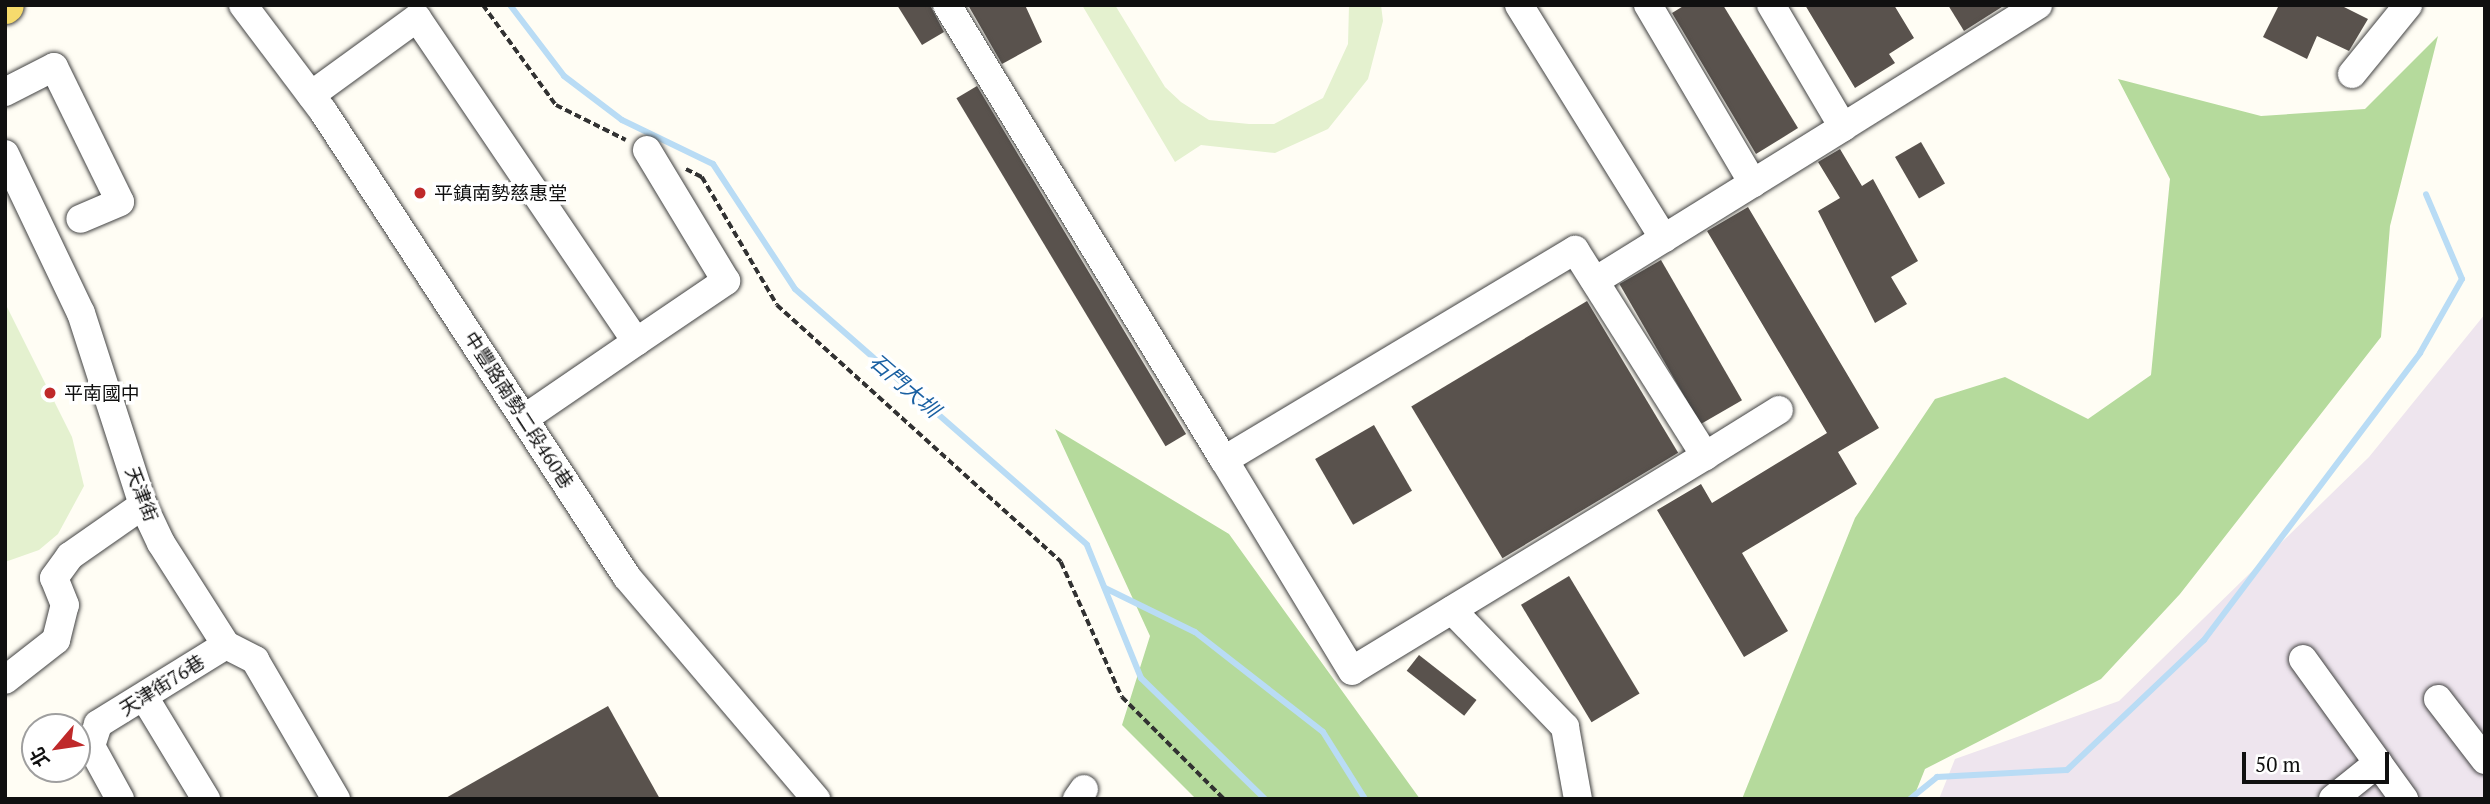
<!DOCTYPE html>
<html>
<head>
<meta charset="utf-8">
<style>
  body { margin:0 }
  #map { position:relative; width:2490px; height:804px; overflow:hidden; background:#fffdf4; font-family:"PT Serif","Noto Sans TC",serif }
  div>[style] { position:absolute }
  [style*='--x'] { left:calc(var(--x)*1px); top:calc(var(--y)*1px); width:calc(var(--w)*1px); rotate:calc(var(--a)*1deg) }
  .industrial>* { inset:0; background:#eee5ee }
  .forest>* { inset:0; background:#b5da9c }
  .pitch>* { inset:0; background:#e4f1cf }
  .stream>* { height:6px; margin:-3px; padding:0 3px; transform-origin:3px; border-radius:3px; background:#b9dcf5 }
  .building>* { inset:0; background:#59524d; transform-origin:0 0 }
  .path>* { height:3.5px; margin-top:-1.75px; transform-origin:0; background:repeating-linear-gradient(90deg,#323232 0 7px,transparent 0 10.5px) }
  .roads { filter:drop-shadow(0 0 2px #434343) drop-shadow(0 0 2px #434343) }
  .minor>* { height:28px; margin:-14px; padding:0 14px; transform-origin:14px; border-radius:14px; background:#fff }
  .major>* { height:35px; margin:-17.5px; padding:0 17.5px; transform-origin:17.5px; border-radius:17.5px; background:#f6db6d }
  .dots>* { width:19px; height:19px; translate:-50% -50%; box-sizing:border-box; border:4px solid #fff; border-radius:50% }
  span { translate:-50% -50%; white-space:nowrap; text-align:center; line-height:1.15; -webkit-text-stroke:7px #fff; paint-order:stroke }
  .poi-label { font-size:19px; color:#101010 }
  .left { translate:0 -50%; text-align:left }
  .street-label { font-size:19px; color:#101010 }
  .water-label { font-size:21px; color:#1a60a2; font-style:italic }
  .frame { position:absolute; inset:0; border:7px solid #101010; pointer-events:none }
  .north { position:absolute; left:21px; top:713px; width:70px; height:70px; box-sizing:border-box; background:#fff; border:2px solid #9f9f9f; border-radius:50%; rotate:241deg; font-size:19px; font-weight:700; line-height:28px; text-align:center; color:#101010 }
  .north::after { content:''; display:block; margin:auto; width:24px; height:32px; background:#bf292a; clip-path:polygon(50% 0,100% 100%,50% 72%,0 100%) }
  .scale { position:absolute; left:2242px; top:752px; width:147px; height:32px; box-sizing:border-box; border:4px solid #101010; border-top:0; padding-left:9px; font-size:21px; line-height:24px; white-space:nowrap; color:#101010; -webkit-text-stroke:5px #fff; paint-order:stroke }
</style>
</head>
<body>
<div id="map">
  <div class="industrial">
    <div style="clip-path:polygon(2485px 314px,2485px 799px,1939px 799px,1955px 759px,2119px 701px,2369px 457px)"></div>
  </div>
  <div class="forest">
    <div style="clip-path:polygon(2438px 36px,2390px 226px,2381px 337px,2180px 594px,2101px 679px,1925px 769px,1913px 799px,1742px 799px,1855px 518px,1935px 399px,2005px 377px,2088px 419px,2151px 375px,2170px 179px,2118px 79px,2261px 116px,2365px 109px)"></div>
    <div style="clip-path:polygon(1055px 429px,1229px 534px,1420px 799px,1196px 799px,1122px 725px,1150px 636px)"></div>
  </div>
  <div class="pitch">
    <div style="clip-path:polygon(1082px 5px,1115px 5px,1165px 87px,1181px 102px,1209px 120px,1249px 124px,1274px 124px,1323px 98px,1348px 44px,1349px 5px,1381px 5px,1383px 21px,1368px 79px,1328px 129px,1275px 153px,1201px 145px,1175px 162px)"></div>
    <div style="clip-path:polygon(5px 303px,72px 437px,84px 486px,58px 534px,39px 550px,5px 562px)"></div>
  </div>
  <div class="stream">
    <div style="--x:510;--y:5;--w:89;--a:52.7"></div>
    <div style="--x:564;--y:76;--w:73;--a:37.2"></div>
    <div style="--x:622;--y:120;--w:101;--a:25.8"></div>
    <div style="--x:713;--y:164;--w:149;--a:56.7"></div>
    <div style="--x:795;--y:289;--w:388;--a:41.2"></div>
    <div style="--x:1087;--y:545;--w:144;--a:67.9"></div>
    <div style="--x:1141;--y:678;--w:173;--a:44.3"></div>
    <div style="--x:1105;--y:588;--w:100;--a:26.1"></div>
    <div style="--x:1195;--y:632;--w:162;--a:38"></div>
    <div style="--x:1323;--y:732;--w:79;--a:57.9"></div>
    <div style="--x:1910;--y:799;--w:35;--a:-39"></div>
    <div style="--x:1937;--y:777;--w:130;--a:-3.1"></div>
    <div style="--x:2067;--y:770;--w:189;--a:-43.5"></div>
    <div style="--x:2204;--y:640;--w:359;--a:-53"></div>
    <div style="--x:2420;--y:353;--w:85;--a:-60.4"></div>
    <div style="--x:2462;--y:279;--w:92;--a:-113"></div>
  </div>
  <div class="building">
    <div style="clip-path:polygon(897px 5px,930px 5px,944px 32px,922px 45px)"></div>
    <div style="clip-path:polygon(968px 5px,1025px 5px,1042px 42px,1002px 64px)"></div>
    <div style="clip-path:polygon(1685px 5px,1723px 5px,1798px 128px,1756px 154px,1672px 13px)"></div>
    <div style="clip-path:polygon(1805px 5px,1894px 5px,1914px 38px,1889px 54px,1895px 63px,1855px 88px)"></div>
    <div style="clip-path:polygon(1948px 5px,2005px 5px,1964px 31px)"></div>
    <div style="clip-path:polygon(2279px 5px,2340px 5px,2368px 19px,2349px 51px,2317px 36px,2307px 59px,2263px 37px)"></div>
    <div style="left:977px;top:86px;width:406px;height:24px;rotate:59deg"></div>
    <div style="left:1921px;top:142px;width:48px;height:30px;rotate:60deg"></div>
    <div style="clip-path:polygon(1840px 149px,1862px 186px,1873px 179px,1918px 261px,1891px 277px,1907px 304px,1875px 323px,1818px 211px,1840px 198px,1818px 162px)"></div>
    <div style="clip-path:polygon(1748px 207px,1879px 428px,1838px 452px,1857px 484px,1742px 553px,1788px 631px,1744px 657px,1657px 510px,1701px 484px,1712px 503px,1827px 433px,1707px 231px)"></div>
    <div style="left:1661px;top:260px;width:162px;height:48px;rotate:60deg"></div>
    <div style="left:1587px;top:301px;width:177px;height:205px;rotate:59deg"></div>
    <div style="left:1374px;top:425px;width:76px;height:68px;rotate:60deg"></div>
    <div style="left:1569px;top:576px;width:137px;height:56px;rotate:59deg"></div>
    <div style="left:1419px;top:655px;width:73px;height:20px;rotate:38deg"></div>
    <div style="clip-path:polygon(608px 706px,660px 799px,444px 799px)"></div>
  </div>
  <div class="path">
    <div style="--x:483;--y:5;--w:124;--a:53.9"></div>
    <div style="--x:556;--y:105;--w:78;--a:26.6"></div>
    <div style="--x:686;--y:169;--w:18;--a:27"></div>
    <div style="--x:702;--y:177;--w:148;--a:59.6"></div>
    <div style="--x:777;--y:305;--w:383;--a:42.1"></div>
    <div style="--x:1061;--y:562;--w:148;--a:65.7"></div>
    <div style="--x:1122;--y:697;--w:144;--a:45"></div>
  </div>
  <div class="roads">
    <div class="minor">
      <div style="--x:243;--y:5;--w:133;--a:53"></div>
      <div style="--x:323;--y:111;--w:556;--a:56.88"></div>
      <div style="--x:627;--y:577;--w:292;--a:49.6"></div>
      <div style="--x:947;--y:5;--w:533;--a:58.67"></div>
      <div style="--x:1519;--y:5;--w:275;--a:58.2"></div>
      <div style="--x:1648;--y:5;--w:207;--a:59.5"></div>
      <div style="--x:2352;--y:74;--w:89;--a:-50.9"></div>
      <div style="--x:5;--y:92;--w:55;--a:-27"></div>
      <div style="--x:54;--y:67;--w:150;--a:63.9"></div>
      <div style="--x:120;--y:202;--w:43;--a:157"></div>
      <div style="--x:311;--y:95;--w:131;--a:-36"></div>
      <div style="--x:417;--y:18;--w:391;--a:55.9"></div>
      <div style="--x:636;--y:342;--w:135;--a:145.6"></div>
      <div style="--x:1843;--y:127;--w:230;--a:-32"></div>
      <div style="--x:5;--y:154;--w:176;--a:64.5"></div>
      <div style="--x:81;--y:313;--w:202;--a:72.1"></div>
      <div style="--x:143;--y:505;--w:42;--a:64.7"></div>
      <div style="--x:161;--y:543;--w:121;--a:57.5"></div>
      <div style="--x:226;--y:645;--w:33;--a:27"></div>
      <div style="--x:255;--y:660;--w:161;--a:59.8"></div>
      <div style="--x:1575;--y:250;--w:244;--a:57.7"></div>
      <div style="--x:1705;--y:456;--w:413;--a:148.7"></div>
      <div style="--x:1352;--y:671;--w:247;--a:-121.2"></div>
      <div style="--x:1224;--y:460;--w:409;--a:-30.9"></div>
      <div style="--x:1595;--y:281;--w:292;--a:-31.8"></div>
      <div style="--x:1843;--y:127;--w:142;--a:-120.5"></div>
      <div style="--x:636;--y:342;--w:109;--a:-34.1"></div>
      <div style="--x:726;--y:281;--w:153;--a:-121.1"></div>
      <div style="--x:1705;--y:456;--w:87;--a:-31.9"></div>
      <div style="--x:1452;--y:610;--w:163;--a:46"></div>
      <div style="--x:1565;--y:727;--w:73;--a:79.8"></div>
      <div style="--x:2303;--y:659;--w:173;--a:54.2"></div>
      <div style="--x:5;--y:680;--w:65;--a:-38.1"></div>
      <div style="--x:56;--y:640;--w:36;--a:-76"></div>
      <div style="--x:65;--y:605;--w:29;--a:-112"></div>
      <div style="--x:54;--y:578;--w:27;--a:-54"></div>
      <div style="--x:70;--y:556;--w:89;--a:-34.9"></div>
      <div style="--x:2438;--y:699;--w:77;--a:52.4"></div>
      <div style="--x:146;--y:700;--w:116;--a:58.8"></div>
      <div style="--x:120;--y:799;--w:60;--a:-118.7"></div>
      <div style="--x:91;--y:746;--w:23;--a:-72"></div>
      <div style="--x:98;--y:724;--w:150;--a:-31.7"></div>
      <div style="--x:1077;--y:799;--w:12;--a:-55"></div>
      <div style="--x:2333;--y:799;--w:58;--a:-38.7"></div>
    </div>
    <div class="major">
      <div style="--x:5;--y:6;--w:1;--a:-45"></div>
    </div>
  </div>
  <div class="dots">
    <div style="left:420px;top:193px;background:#bf292a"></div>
    <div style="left:50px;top:393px;background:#bf292a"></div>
  </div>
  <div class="poi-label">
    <span class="left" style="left:434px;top:193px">平鎮南勢慈惠堂</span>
    <span class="left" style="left:64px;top:393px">平南國中</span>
  </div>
  <div class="street-label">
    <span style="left:519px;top:410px;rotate:57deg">中豐路南勢二段460巷</span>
    <span style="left:142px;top:494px;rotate:69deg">天津街</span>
    <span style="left:162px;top:685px;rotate:-32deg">天津街76巷</span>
  </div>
  <div class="water-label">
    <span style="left:905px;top:385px;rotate:41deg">石門大圳</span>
  </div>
  <div class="frame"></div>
  <div class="north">北</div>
  <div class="scale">50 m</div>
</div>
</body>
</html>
